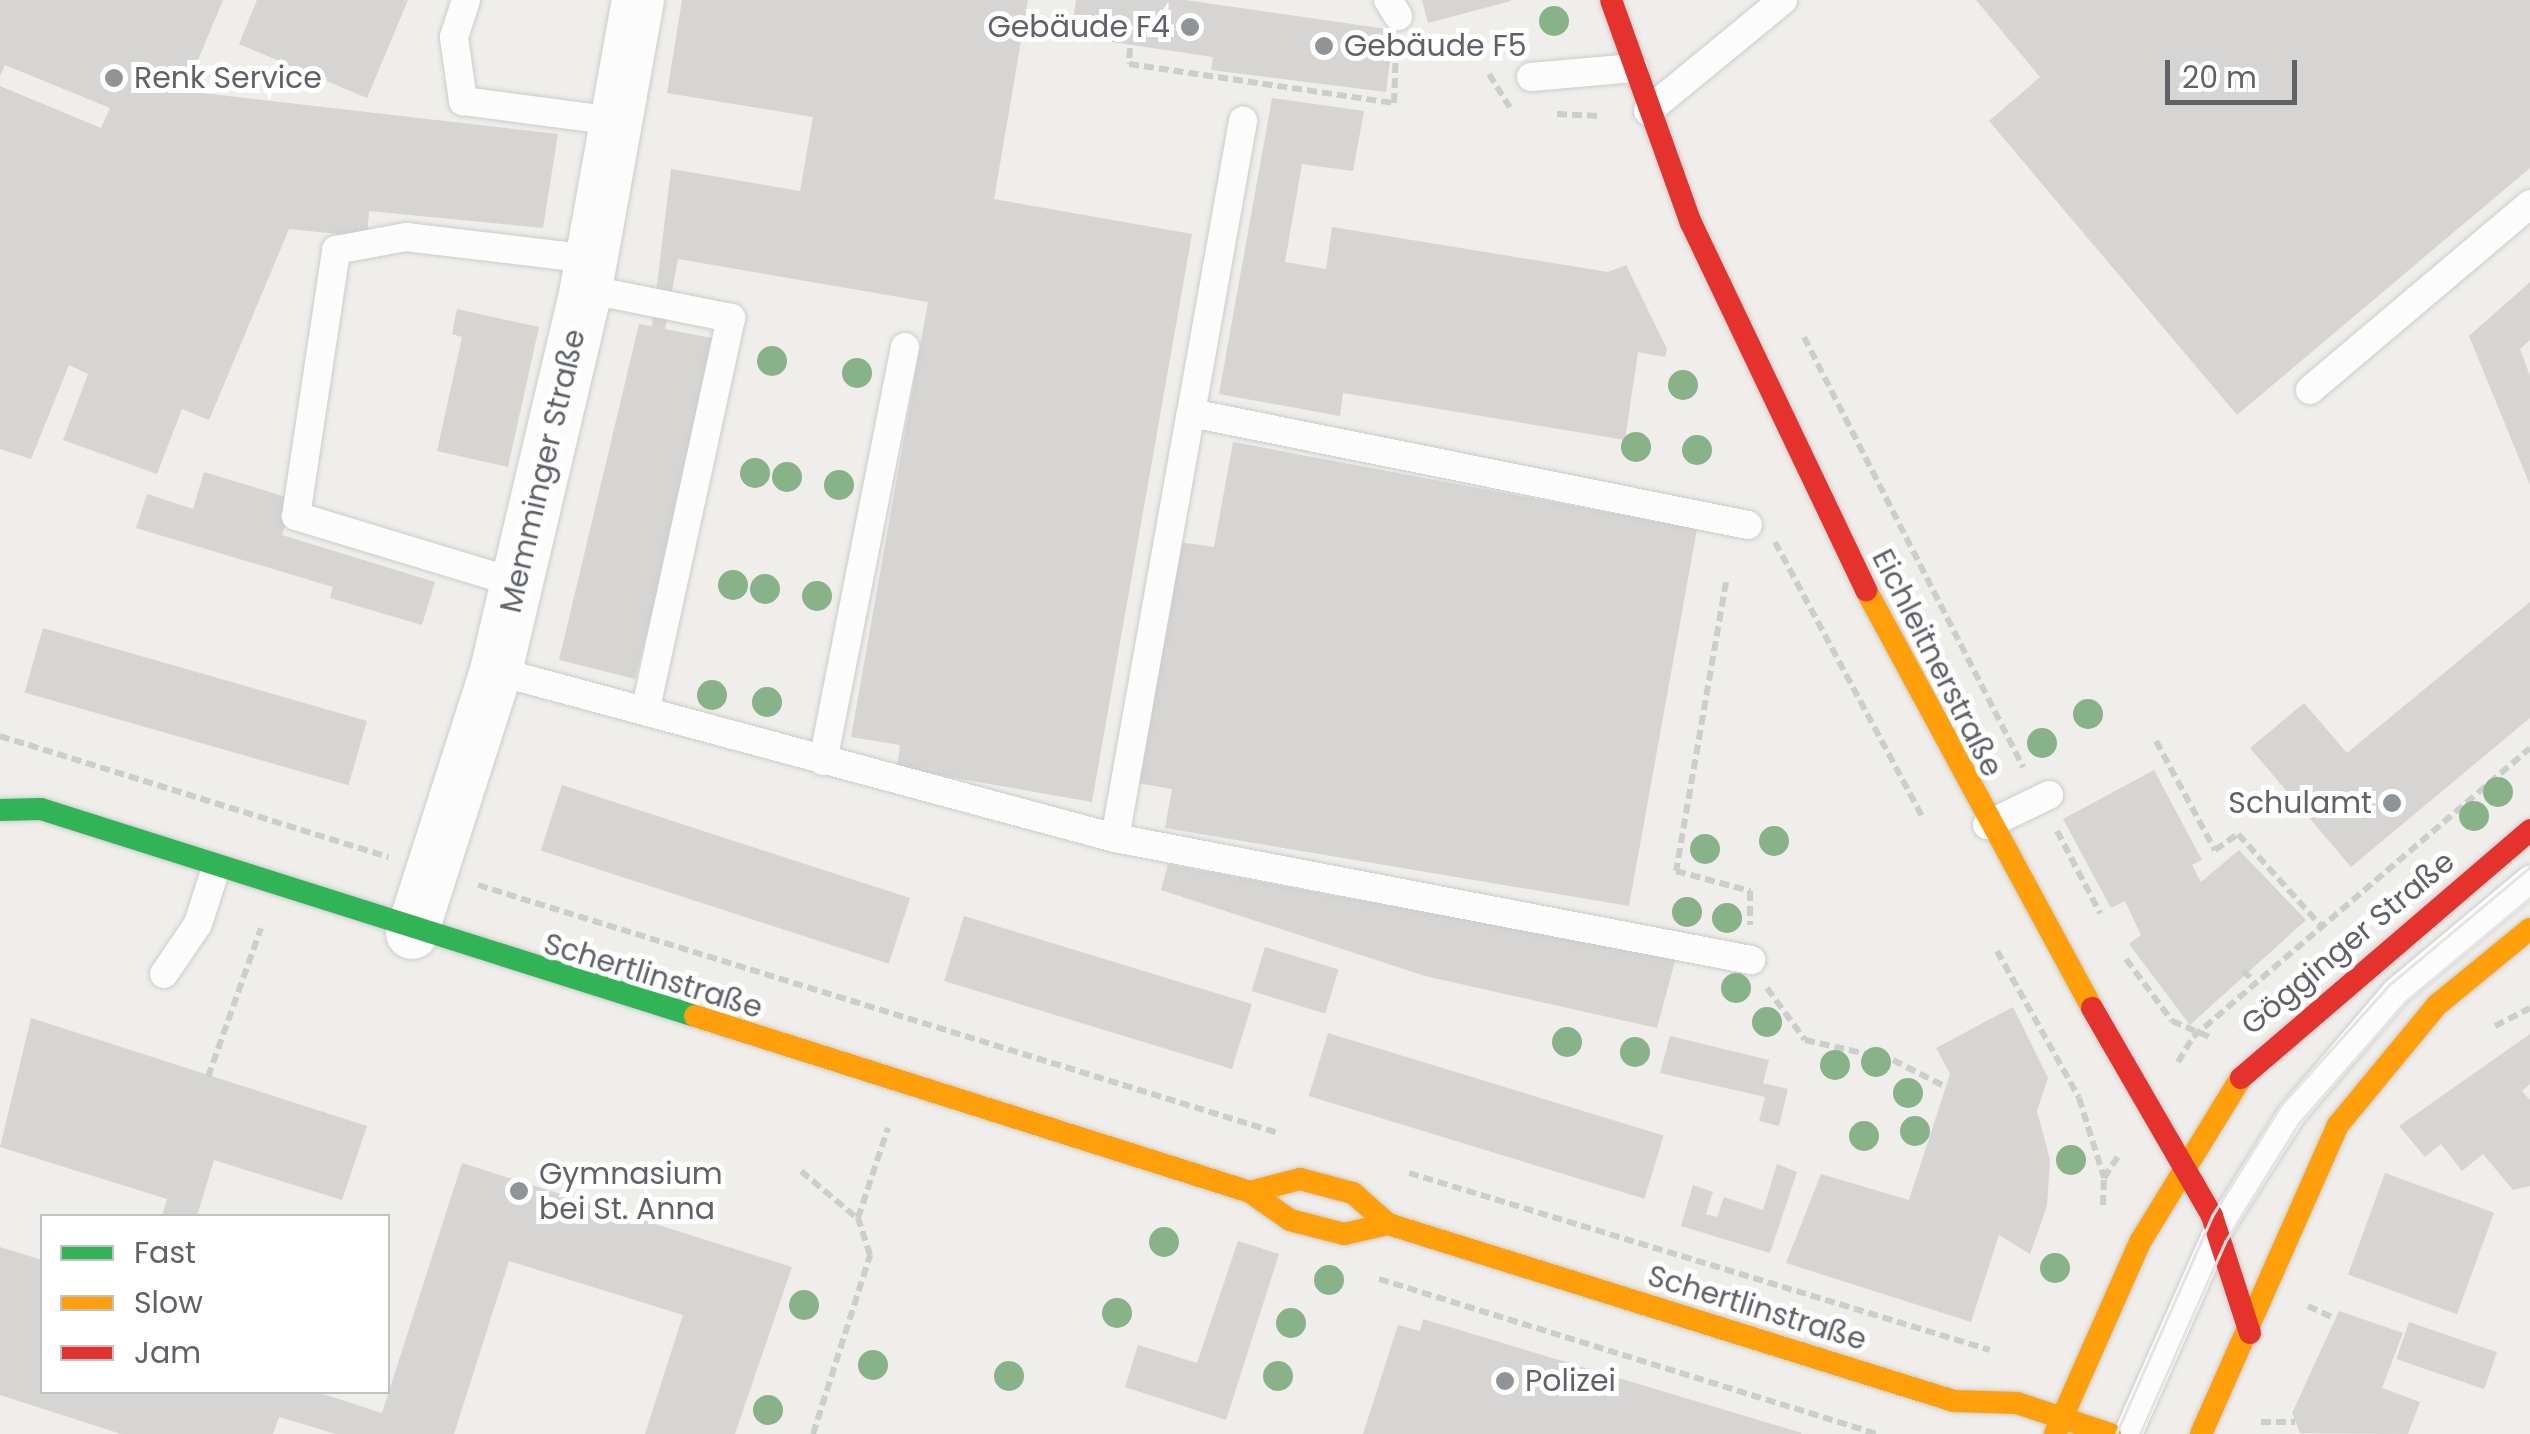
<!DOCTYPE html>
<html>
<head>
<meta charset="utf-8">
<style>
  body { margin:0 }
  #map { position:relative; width:2530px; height:1434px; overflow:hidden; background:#efeeea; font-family:Poppins,sans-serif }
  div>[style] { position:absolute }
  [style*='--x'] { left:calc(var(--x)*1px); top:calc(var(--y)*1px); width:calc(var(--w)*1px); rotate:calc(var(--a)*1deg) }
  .building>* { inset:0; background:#d6d5d3; transform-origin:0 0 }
  .path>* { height:6px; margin-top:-3px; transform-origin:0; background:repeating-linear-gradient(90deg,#cacfcc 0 10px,transparent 0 15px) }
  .roads { filter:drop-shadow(0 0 2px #cbcccc) drop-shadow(0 0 2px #cbcccc) }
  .lane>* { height:28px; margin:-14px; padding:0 14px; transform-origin:14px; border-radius:14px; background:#fdfcfc }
  .street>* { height:52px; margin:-26px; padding:0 26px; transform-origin:26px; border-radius:26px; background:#fdfcfc }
  .fast>* { height:22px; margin:-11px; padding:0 11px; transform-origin:11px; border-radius:11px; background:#30b455 }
  .slow>* { height:22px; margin:-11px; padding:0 11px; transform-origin:11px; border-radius:11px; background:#ff9f0a }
  .jam>* { height:22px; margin:-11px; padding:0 11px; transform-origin:11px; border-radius:11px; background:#e5322d }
  .tram>* { height:2.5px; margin:-1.25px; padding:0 1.25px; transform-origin:1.25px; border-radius:1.25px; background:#e4e4e4 }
  .trees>* { width:30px; height:30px; margin:-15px; border-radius:50%; background:#88b388 }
  .dots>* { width:28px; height:28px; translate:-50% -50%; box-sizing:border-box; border:5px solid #fff; border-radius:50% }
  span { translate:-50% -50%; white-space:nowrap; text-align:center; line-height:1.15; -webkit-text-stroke:10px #fff; paint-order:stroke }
  .poi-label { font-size:30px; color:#5f6368 }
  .right { translate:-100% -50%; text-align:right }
  .left { translate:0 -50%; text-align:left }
  .street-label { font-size:30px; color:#5f6368 }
  .legend { position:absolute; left:40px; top:1214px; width:350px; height:180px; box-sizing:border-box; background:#fff; border:2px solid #bfc1c3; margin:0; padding:12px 18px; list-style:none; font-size:30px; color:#5f6368 }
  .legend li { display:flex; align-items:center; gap:20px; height:50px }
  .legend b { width:50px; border:2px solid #bfc1c3 }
  .scale { position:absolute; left:2165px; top:60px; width:132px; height:45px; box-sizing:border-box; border:5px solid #5f6368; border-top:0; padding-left:12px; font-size:30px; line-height:35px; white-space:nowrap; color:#5f6368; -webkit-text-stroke:8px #fff; paint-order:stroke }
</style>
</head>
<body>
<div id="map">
  <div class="building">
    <div style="clip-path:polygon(0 0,223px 0,185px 91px,558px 134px,543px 228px,369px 211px,367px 237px,289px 229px,209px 420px,182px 409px,157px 474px,63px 440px,88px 374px,69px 365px,31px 459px,0 449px,0 86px,101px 128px,110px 108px,5px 65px,0 76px)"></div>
    <div style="clip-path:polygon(257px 0,408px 0,367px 98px,239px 44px)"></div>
    <div style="clip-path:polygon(682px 0,1028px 0,994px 199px,1192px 234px,1092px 802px,897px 768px,900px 745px,851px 737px,928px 302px,678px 259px,665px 329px,722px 340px,635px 679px,559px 660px,639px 324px,652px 326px,671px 169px,800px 191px,813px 117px,667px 93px)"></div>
    <div style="clip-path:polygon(1076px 0,1185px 0,1394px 30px,1386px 92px,1211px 70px,1213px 57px,1071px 36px)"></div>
    <div style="clip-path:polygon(1422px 0,1511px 0,1511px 1px,1428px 23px)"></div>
    <div style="clip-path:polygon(1976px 0,2530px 0,2530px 168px,2237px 415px,1989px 121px,2040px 77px)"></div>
    <div style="clip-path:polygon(1272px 98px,1364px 111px,1353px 171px,1302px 164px,1285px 262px,1326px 269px,1332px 227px,1608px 272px,1626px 265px,1667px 349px,1665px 357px,1638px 352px,1625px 440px,1343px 393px,1340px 416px,1219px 394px)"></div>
    <div style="clip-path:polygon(2530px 282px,2530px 340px,2520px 349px,2530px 376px,2530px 485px,2469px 336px)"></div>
    <div style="clip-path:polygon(457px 309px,539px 327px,508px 467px,437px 451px,462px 337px,452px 334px)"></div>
    <div style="clip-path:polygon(1233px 442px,1697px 529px,1629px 906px,1165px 828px,1172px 789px,1137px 783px,1179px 542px,1214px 547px)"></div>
    <div style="clip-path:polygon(204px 472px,293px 499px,282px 535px,435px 582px,422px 625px,330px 598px,333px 587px,136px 528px,147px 494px,193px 509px)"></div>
    <div style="clip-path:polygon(2530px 602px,2530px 718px,2351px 867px,2250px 748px,2304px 703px,2347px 753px)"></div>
    <div style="left:43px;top:628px;width:337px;height:67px;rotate:16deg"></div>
    <div style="clip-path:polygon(2154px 770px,2202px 860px,2192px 865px,2201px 882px,2239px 850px,2306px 920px,2190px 1025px,2129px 944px,2141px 935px,2125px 901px,2111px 908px,2063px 819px)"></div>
    <div style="left:562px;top:785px;width:366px;height:69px;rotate:18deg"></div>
    <div style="clip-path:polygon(1168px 864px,1346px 898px,1677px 954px,1657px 1028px,1425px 976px,1161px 890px)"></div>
    <div style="left:964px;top:916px;width:301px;height:68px;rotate:17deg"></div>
    <div style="left:1265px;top:947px;width:77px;height:46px;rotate:17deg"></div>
    <div style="clip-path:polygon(2013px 1007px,2048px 1078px,2037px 1111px,2050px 1160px,2047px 1206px,2030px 1254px,1999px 1235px,1971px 1322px,1786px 1263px,1821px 1174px,1909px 1200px,1950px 1074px,1936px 1048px)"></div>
    <div style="clip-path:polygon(31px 1018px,367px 1126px,342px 1200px,214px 1160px,197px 1216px,162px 1216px,167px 1199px,0 1147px)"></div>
    <div style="left:1328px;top:1033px;width:351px;height:66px;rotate:17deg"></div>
    <div style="clip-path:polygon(2530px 1034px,2530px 1084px,2522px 1091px,2530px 1100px,2530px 1186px,2513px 1190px,2483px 1154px,2462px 1171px,2441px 1144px,2425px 1157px,2399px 1126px)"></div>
    <div style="clip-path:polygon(1670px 1036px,1769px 1060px,1763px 1083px,1788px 1089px,1779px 1126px,1759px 1121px,1765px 1097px,1660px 1073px)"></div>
    <div style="clip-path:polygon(462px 1163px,792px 1267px,735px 1434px,645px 1434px,683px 1315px,509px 1261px,454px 1434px,336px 1434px,279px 1417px,273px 1434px,121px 1434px,0 1395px,0 1247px,42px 1260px,42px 1392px,317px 1392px,382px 1413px)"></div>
    <div style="clip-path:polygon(1777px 1164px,1797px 1172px,1770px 1253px,1681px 1226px,1693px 1185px,1713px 1192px,1706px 1214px,1717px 1217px,1724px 1197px,1763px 1210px)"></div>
    <div style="left:2385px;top:1173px;width:116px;height:108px;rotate:20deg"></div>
    <div style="clip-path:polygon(1238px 1241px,1279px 1254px,1226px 1420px,1125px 1387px,1138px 1345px,1197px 1363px)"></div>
    <div style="clip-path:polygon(2339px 1311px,2403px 1333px,2382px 1388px,2420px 1402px,2408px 1434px,2300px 1433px,2292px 1413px)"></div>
    <div style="clip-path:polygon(1423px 1319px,1802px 1433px,1801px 1434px,1363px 1434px,1398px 1325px,1420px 1331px)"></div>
    <div style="left:2409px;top:1322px;width:93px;height:39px;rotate:19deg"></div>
  </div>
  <div class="path">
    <div style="--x:1130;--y:48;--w:16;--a:94"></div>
    <div style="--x:1129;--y:64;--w:268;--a:8.4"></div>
    <div style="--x:1394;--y:103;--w:54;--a:-87.9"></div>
    <div style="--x:1489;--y:74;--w:39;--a:58"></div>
    <div style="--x:1557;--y:114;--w:43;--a:2.7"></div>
    <div style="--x:1804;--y:337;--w:483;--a:63"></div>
    <div style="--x:1775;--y:542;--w:313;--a:61.8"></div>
    <div style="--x:1726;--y:582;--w:293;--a:99.8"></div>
    <div style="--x:1676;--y:871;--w:77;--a:15.1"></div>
    <div style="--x:1750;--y:891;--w:34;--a:90"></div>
    <div style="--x:0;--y:736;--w:407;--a:17.3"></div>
    <div style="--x:2156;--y:741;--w:124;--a:61.6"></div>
    <div style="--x:2215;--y:850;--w:28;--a:-35"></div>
    <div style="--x:2238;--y:834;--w:125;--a:47.9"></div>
    <div style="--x:2057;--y:831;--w:93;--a:62.3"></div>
    <div style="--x:478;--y:885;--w:838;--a:17.22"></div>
    <div style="--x:1997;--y:951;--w:168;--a:60.8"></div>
    <div style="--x:2079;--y:1098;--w:84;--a:72.6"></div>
    <div style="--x:2126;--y:959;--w:77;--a:53.4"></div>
    <div style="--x:2172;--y:1021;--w:43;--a:23"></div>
    <div style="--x:2243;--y:970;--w:18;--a:47"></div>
    <div style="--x:1767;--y:988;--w:64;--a:53.8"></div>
    <div style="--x:1805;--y:1040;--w:90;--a:12.8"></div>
    <div style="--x:1893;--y:1060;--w:59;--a:27"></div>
    <div style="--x:2495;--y:1026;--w:39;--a:-27"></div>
    <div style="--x:2178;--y:1062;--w:29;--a:-59"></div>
    <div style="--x:2193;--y:1037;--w:444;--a:-40.6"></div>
    <div style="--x:208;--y:1077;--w:158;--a:-70.4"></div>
    <div style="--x:801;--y:1171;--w:73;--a:40"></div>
    <div style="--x:1409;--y:1173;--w:607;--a:16.94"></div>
    <div style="--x:2103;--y:1205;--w:27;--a:-88"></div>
    <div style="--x:2104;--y:1178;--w:30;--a:-57"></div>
    <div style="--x:1379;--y:1279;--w:522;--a:17.29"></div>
    <div style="--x:2308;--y:1306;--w:29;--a:25"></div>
    <div style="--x:2261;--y:1422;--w:34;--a:0"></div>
    <div style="--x:813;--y:1434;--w:188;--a:-72.3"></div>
    <div style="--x:870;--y:1255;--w:39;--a:-108"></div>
    <div style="--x:858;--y:1218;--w:95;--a:-71.6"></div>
  </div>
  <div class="roads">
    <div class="lane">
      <div style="--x:466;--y:0;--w:39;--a:108"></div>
      <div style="--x:454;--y:37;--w:65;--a:82"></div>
      <div style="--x:463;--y:101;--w:153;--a:7.5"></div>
      <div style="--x:1388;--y:0;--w:19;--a:58"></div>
      <div style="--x:1531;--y:77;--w:103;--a:-5"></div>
      <div style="--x:1648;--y:111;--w:175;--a:-39.4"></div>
      <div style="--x:586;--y:289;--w:148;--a:11.3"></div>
      <div style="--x:731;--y:318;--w:400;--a:102.3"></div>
      <div style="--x:2310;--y:390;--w:288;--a:-40.2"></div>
      <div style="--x:1191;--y:413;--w:297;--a:-79.9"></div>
      <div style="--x:517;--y:583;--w:231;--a:-163.1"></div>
      <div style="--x:296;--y:516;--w:269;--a:-81.4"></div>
      <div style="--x:336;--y:250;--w:71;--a:-10.5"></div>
      <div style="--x:406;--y:237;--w:186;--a:6.8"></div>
      <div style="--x:496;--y:671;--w:641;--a:15.1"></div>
      <div style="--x:1115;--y:838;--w:648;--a:10.86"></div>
      <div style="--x:823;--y:761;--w:422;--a:-78.8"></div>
      <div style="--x:1987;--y:825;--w:69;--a:-25.8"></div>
      <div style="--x:1115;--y:838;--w:432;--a:-79.9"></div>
      <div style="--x:1191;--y:413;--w:568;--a:11.37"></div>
      <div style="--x:164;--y:974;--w:60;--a:-55.8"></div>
      <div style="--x:198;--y:924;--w:56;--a:-72.2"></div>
      <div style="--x:2128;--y:1434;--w:224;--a:-66.1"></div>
      <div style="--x:2219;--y:1229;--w:135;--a:-57.7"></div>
      <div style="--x:2291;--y:1115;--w:162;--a:-49.5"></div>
      <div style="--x:2396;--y:992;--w:175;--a:-39.9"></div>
    </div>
    <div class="street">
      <div style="--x:412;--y:933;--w:275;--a:-72.2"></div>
      <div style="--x:496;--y:671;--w:392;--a:-76.7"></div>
      <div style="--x:586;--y:289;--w:294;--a:-79.8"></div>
    </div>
    <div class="fast">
      <div style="--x:0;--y:810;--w:41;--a:-1.4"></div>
      <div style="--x:41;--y:809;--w:686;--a:17.56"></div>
    </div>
    <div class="slow">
      <div style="--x:1866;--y:590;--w:475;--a:61.6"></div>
      <div style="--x:695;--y:1016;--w:582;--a:17.59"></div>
      <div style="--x:1250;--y:1192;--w:49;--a:35"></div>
      <div style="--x:1290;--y:1220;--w:56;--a:14.5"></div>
      <div style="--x:1344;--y:1234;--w:45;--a:-12.8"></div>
      <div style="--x:1250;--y:1192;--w:52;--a:-14.6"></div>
      <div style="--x:1300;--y:1179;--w:55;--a:14.8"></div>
      <div style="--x:1353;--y:1193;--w:47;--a:41.5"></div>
      <div style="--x:1388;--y:1224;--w:593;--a:17.37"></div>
      <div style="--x:1954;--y:1401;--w:63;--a:1.8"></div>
      <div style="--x:2017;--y:1403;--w:98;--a:18.4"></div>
      <div style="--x:2055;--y:1434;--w:210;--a:-66.1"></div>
      <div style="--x:2140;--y:1242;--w:193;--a:-58.4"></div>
      <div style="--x:2201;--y:1434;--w:338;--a:-66.1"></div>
      <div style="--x:2338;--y:1125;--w:156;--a:-50.5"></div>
      <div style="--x:2437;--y:1005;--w:120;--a:-39.3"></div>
    </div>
    <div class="jam">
      <div style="--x:1611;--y:0;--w:237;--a:70.3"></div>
      <div style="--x:1691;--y:223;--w:407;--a:64.5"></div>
      <div style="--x:2092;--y:1008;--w:240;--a:60"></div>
      <div style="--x:2212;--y:1216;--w:123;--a:72"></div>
      <div style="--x:2241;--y:1078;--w:381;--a:-40.6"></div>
    </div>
  </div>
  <div class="tram">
    <div style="--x:2116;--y:1434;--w:238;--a:-66.2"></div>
    <div style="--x:2212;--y:1216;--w:131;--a:-58.1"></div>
    <div style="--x:2281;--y:1105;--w:161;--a:-48"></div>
    <div style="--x:2389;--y:985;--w:184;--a:-39.9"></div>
    <div style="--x:2140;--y:1434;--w:210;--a:-66.1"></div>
    <div style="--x:2225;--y:1242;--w:140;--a:-58.1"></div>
    <div style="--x:2299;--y:1123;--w:161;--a:-48.8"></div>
    <div style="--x:2405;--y:1002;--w:163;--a:-39.8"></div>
  </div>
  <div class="trees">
    <div style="left:1554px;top:21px"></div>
    <div style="left:772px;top:361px"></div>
    <div style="left:857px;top:373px"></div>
    <div style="left:1683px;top:385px"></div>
    <div style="left:1636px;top:447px"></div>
    <div style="left:1697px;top:450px"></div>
    <div style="left:755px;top:473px"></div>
    <div style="left:787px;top:477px"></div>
    <div style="left:839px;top:485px"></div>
    <div style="left:733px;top:585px"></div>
    <div style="left:765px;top:589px"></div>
    <div style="left:817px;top:596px"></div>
    <div style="left:712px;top:695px"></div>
    <div style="left:767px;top:702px"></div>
    <div style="left:2088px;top:714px"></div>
    <div style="left:2042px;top:743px"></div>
    <div style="left:2498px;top:792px"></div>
    <div style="left:2474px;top:816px"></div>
    <div style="left:1774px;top:841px"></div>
    <div style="left:1705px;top:849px"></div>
    <div style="left:1687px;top:912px"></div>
    <div style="left:1727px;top:918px"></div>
    <div style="left:1736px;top:988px"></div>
    <div style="left:1767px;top:1022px"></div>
    <div style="left:1567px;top:1042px"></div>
    <div style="left:1635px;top:1052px"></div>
    <div style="left:1876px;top:1062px"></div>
    <div style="left:1835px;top:1065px"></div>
    <div style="left:1908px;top:1093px"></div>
    <div style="left:1915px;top:1131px"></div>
    <div style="left:1864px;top:1136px"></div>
    <div style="left:2071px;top:1160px"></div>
    <div style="left:1164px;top:1242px"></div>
    <div style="left:2055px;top:1268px"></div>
    <div style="left:1329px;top:1280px"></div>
    <div style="left:804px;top:1305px"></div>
    <div style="left:1117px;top:1313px"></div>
    <div style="left:1291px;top:1323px"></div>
    <div style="left:873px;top:1365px"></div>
    <div style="left:1009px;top:1376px"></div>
    <div style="left:1278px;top:1376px"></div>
    <div style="left:768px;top:1410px"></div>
  </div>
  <div class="dots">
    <div style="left:1190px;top:27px;background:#919496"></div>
    <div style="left:1324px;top:46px;background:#919496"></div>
    <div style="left:114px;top:78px;background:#919496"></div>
    <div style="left:2392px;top:803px;background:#919496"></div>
    <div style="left:519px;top:1191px;background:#919496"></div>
    <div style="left:1505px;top:1381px;background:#919496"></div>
  </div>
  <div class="poi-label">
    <span class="right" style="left:1170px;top:27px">Gebäude F4</span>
    <span class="left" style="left:1344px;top:46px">Gebäude F5</span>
    <span class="left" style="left:134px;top:78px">Renk Service</span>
    <span class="right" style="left:2372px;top:803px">Schulamt</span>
    <span class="left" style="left:539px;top:1191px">Gymnasium<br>bei St. Anna</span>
    <span class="left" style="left:1525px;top:1381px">Polizei</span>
  </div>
  <div class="street-label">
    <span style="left:543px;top:471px;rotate:-77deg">Memminger Straße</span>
    <span style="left:1937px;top:663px;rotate:63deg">Eichleitnerstraße</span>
    <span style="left:2348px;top:943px;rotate:-40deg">Gögginger Straße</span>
    <span style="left:653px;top:976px;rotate:17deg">Schertlinstraße</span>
    <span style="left:1757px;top:1308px;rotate:17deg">Schertlinstraße</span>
  </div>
  <ul class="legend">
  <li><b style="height:12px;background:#30b455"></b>Fast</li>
  <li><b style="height:12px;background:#ff9f0a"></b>Slow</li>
  <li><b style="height:12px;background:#e5322d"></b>Jam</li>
  </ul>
  <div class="scale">20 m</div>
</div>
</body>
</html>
